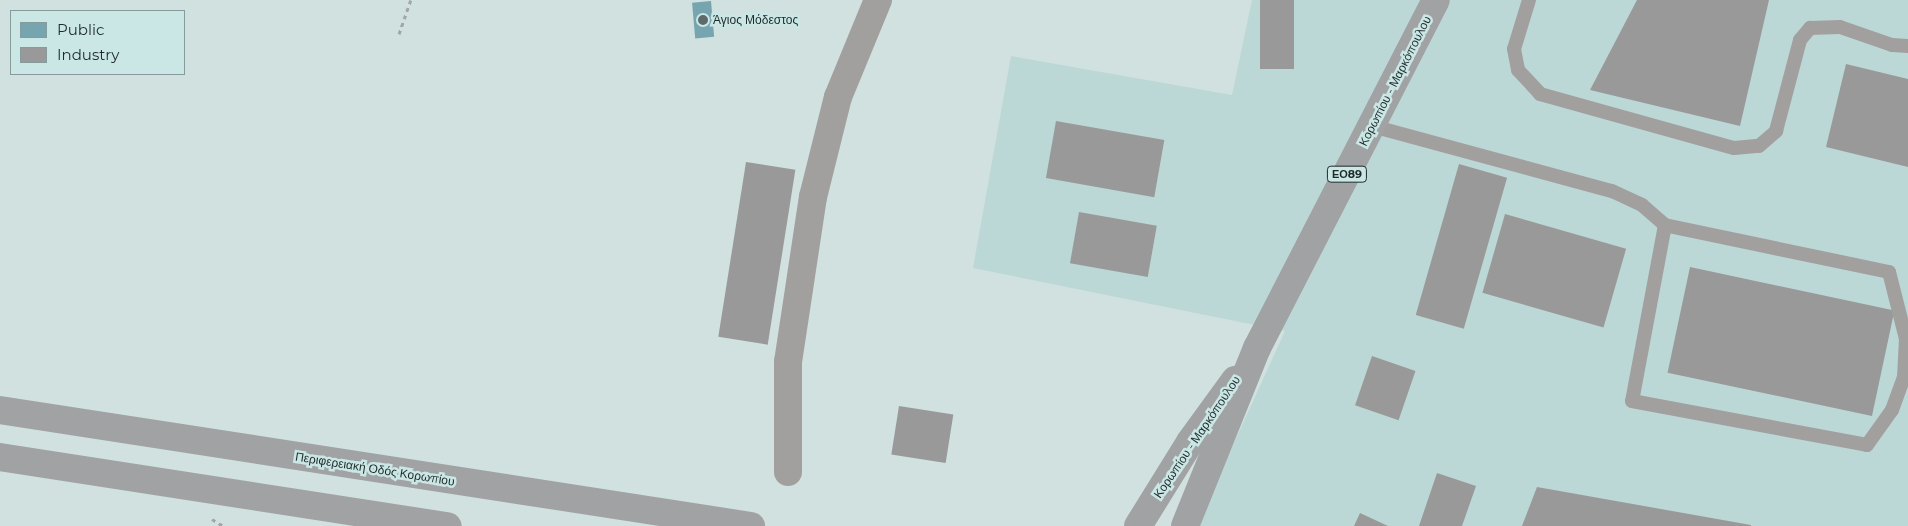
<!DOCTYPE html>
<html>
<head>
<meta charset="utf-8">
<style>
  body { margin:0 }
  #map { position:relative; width:1908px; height:526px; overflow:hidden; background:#d0e1e0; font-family:Montserrat,sans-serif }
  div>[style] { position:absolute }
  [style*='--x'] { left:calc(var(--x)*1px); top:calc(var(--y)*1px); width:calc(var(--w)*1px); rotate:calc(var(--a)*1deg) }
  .built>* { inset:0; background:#bbd8d7 }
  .public>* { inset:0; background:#76a5af; transform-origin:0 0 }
  .industry>* { inset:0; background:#999; transform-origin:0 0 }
  .path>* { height:3px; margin-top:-1.5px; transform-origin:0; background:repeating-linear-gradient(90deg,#a2a6a7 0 4px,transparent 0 8px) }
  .lane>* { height:14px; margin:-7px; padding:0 7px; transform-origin:7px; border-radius:7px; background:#a2a09f }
  .street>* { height:28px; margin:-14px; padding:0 14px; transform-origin:14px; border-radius:14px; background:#a2a09f }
  .primary>* { height:28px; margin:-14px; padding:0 14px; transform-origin:14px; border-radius:14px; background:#a1a2a3 }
  .dots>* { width:14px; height:14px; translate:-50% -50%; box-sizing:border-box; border:2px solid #cae7e6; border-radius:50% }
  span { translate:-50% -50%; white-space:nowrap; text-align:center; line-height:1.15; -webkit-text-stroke:5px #cae7e6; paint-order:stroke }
  .shield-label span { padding:1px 4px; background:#cae7e6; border:1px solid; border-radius:4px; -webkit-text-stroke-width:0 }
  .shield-label { font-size:11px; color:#1f2a2a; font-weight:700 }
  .poi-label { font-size:12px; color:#1f2a2a }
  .left { translate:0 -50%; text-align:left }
  .street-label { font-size:12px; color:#1f2a2a }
  .legend { position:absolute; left:10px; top:10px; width:175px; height:65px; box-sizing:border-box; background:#cae7e6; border:1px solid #869b9b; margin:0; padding:6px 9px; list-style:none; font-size:15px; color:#1f2a2a }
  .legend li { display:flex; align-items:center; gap:10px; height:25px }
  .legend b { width:25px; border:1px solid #869b9b }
</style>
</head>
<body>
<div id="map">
  <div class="built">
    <div style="clip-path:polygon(1252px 0,1908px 0,1908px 526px,1196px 526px,1285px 331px,973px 268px,1011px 56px,1232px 95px)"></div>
  </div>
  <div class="public">
    <div style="left:711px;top:1px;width:36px;height:19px;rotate:85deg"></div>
  </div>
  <div class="industry">
    <div style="left:1260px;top:0;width:34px;height:69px"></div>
    <div style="clip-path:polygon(1637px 0,1769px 0,1740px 126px,1590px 90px)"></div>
    <div style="clip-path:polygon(1846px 64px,1908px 79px,1908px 167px,1826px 147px)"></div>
    <div style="left:1056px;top:121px;width:110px;height:58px;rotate:10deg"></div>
    <div style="left:746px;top:162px;width:50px;height:177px;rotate:9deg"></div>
    <div style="left:1459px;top:164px;width:50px;height:157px;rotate:16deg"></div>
    <div style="left:1079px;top:212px;width:79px;height:52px;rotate:10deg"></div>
    <div style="left:1505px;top:214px;width:126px;height:82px;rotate:16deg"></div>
    <div style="left:1690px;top:267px;width:209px;height:108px;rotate:12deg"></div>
    <div style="left:1372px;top:356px;width:46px;height:52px;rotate:19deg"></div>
    <div style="left:899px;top:406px;width:55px;height:49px;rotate:9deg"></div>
    <div style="clip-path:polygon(1437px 473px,1476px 486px,1462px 526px,1419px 526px)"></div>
    <div style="clip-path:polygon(1537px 487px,1751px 525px,1751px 526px,1522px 526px)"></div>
    <div style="clip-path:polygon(1360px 513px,1388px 526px,1354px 526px)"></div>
  </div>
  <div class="path">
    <div style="--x:399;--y:34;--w:36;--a:-71"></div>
    <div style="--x:212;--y:519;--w:13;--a:32"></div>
  </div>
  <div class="lane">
    <div style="--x:1529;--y:0;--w:51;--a:107"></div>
    <div style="--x:1514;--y:49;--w:21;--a:79"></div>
    <div style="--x:1518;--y:70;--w:33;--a:47"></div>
    <div style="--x:1540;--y:94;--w:201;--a:15.6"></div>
    <div style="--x:1734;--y:148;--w:25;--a:-5"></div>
    <div style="--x:1759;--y:146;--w:23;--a:-41"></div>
    <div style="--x:1776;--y:131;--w:94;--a:-75.2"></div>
    <div style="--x:1800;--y:40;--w:16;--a:-50"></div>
    <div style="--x:1810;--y:28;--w:30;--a:-2"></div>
    <div style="--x:1840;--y:27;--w:55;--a:19.1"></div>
    <div style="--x:1892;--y:45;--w:16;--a:4"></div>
    <div style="--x:1372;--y:126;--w:249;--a:15.2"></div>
    <div style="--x:1612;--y:191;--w:33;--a:25"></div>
    <div style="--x:1642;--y:205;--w:30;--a:41"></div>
    <div style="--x:1665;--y:225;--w:179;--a:100.6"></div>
    <div style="--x:1632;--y:401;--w:239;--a:10.6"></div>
    <div style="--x:1867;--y:445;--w:43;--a:-54.5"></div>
    <div style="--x:1892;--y:410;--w:35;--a:-70"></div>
    <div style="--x:1904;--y:377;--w:38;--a:-87"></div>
    <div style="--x:1906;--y:339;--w:69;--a:-104.2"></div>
    <div style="--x:1889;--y:272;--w:229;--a:-168.2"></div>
  </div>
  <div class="street">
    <div style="--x:788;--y:472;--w:110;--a:-90"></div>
    <div style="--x:788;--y:362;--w:167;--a:-81.4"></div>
    <div style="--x:813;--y:197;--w:103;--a:-76"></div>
    <div style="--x:838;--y:97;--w:105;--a:-67.6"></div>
  </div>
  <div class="primary">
    <div style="--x:0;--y:410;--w:760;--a:8.78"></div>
    <div style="--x:0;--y:457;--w:453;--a:8.8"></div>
    <div style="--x:1138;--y:526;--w:99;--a:-58.2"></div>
    <div style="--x:1190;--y:442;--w:77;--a:-54"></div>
    <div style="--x:1185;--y:526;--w:192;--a:-68"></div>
    <div style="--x:1257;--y:348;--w:391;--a:-62.8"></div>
  </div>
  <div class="dots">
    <div style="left:703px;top:20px;background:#5d6a6a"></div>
  </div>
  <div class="shield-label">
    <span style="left:1347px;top:174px">ΕΟ89</span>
  </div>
  <div class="poi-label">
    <span class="left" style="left:713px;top:20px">Άγιος Μόδεστος</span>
  </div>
  <div class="street-label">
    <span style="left:1395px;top:81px;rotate:-63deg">Κορωπίου - Μαρκόπουλου</span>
    <span style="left:1197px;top:437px;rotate:-56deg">Κορωπίου - Μαρκόπουλου</span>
    <span style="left:375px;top:469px;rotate:9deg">Περιφερειακή Οδός Κορωπίου</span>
  </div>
  <ul class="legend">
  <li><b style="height:14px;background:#76a5af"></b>Public</li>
  <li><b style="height:14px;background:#999"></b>Industry</li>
  </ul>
</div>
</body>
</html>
